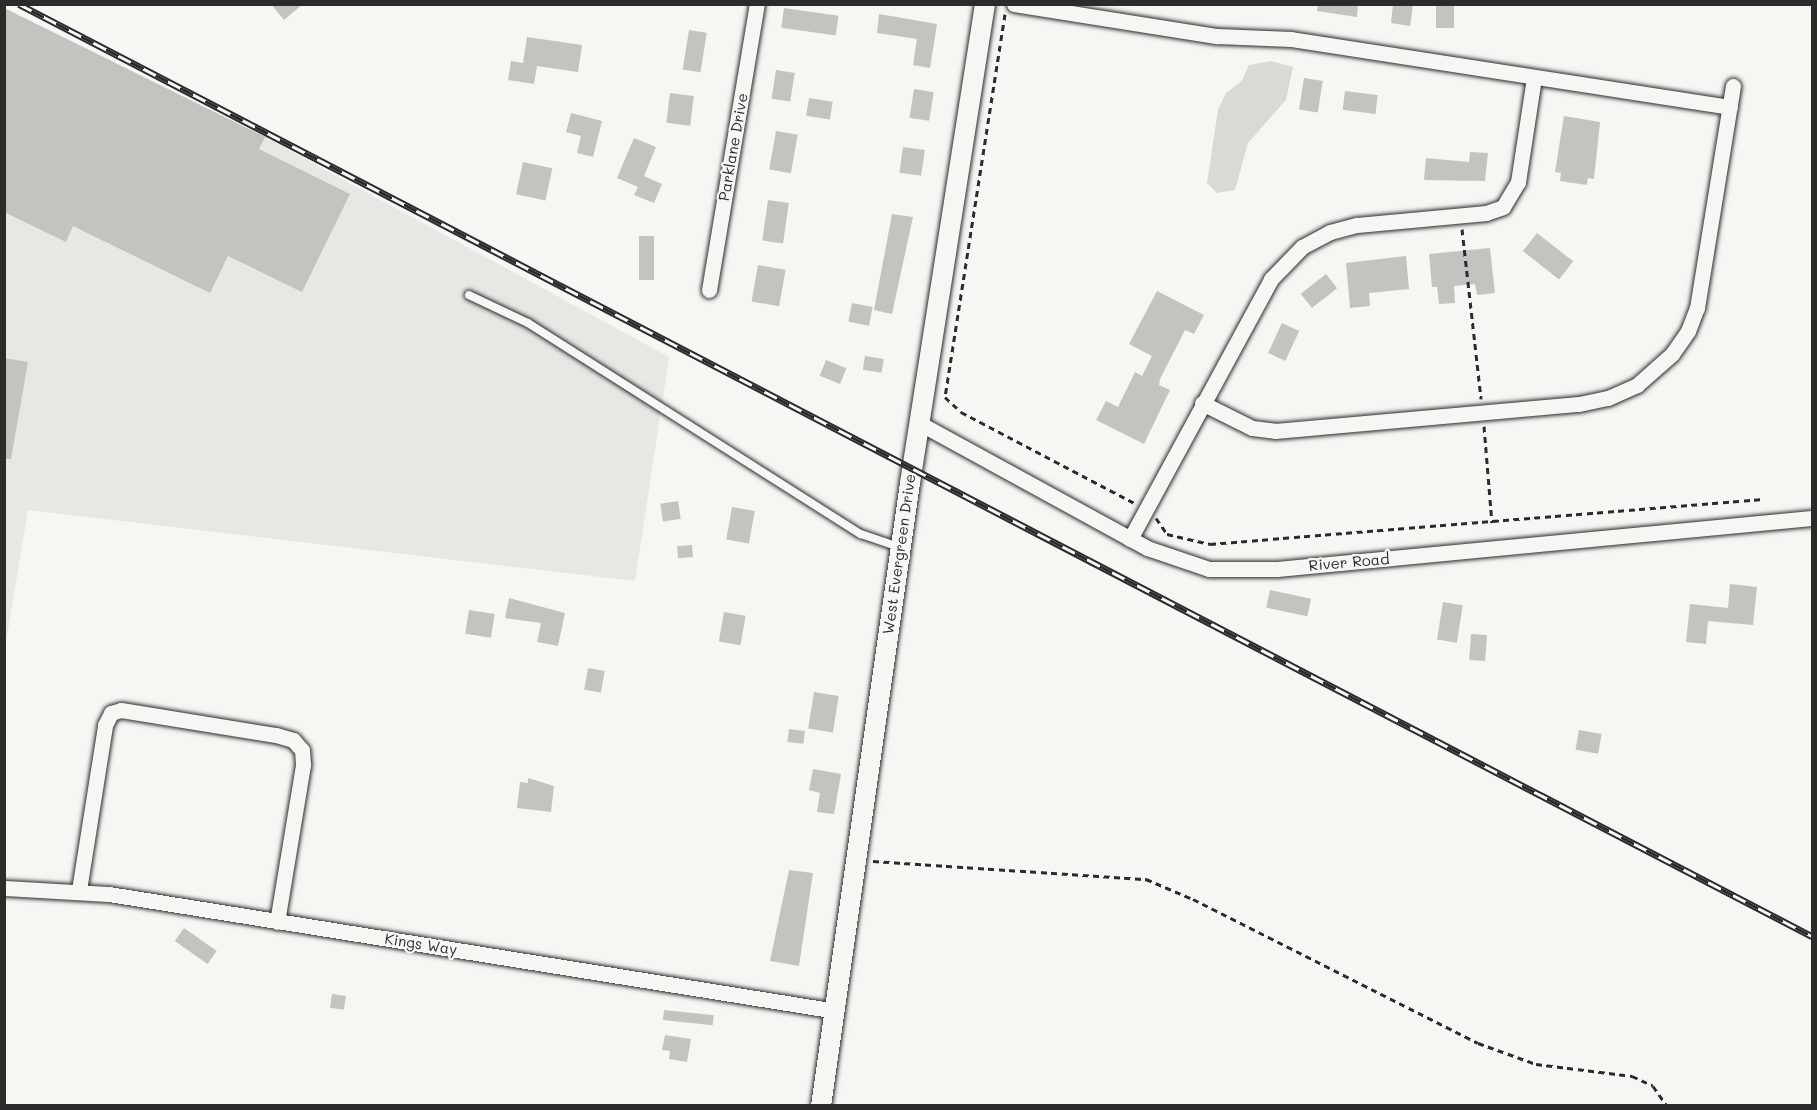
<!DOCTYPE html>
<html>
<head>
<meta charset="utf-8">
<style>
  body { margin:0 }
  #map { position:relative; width:1817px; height:1110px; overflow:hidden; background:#f6f6f2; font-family:Mali,sans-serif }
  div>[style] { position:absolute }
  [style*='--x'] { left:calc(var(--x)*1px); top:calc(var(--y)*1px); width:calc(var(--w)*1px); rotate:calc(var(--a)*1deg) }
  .built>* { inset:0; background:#e7e7e3 }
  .green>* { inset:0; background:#d9d9d5 }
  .building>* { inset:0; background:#c3c3c0; transform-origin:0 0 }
  .path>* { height:3px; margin-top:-1.5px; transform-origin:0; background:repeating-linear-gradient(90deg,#2b2b2b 0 6px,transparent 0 10.5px) }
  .roads { filter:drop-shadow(0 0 2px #2b2b2b) drop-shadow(0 0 2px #2b2b2b) }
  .service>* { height:8px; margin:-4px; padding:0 4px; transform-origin:4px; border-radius:4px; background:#f6f6f2 }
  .minor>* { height:15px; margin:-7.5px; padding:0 7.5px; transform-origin:7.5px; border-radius:7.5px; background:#f6f6f2 }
  .tertiary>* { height:20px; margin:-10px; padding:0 10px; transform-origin:10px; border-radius:10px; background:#f6f6f2 }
  .rail>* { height:7px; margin-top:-3.5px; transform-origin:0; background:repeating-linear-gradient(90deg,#f6f6f2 0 14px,#2b2b2b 0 28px); box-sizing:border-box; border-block:2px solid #2b2b2b }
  span { translate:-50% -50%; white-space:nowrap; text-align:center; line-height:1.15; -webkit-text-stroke:4.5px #f6f6f2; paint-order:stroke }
  .street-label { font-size:15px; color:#2b2b2b }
  .frame { position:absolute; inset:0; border:6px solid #2b2b2b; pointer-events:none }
</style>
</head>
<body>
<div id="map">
  <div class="built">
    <div style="clip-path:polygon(5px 8px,265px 137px,669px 357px,635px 581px,28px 510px,5px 648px)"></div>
  </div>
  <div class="green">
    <div style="clip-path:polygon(1271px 61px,1293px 67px,1286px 100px,1248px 143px,1235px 190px,1217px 193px,1207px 183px,1218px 110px,1226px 93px,1242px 81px,1249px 65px)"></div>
  </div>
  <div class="building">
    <div style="clip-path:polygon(271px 4px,303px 4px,284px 20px)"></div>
    <div style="clip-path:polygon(1318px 4px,1358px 4px,1357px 17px,1317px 11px)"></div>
    <div style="clip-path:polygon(1393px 4px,1413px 4px,1410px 26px,1391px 23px)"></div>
    <div style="left:1436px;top:4px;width:18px;height:24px"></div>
    <div style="clip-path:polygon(4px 8px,265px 137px,259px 149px,350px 194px,302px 292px,228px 256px,210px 293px,73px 226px,66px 242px,4px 212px)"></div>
    <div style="left:784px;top:8px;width:55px;height:20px;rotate:8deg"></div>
    <div style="clip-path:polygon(879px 14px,937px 24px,930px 68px,913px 65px,917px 39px,877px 33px)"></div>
    <div style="left:689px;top:30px;width:18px;height:40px;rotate:9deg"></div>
    <div style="clip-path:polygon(527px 37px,582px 45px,578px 72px,537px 66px,534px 84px,508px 80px,511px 61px,523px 63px)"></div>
    <div style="left:776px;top:70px;width:19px;height:29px;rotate:9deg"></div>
    <div style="left:1304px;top:78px;width:19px;height:32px;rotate:9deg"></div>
    <div style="left:914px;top:89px;width:20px;height:29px;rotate:9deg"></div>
    <div style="left:1345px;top:91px;width:33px;height:19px;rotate:7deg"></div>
    <div style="left:670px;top:93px;width:24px;height:30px;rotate:7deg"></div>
    <div style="left:809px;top:98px;width:24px;height:18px;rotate:9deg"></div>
    <div style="clip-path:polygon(571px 113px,602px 121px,593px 157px,577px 153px,581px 136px,566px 132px)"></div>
    <div style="clip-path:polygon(1564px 116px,1600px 122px,1594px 179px,1588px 178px,1587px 185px,1560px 181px,1561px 173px,1555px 172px)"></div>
    <div style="left:776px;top:131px;width:22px;height:39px;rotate:10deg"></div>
    <div style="clip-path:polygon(634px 138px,656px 147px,644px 176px,662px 184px,654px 203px,634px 195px,638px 187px,617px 178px)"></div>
    <div style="left:903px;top:147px;width:22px;height:26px;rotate:8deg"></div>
    <div style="clip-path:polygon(1470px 152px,1488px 153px,1485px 181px,1424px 180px,1426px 158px,1469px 162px)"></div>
    <div style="left:523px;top:162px;width:30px;height:33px;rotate:12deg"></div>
    <div style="left:768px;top:200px;width:21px;height:41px;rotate:8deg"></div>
    <div style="clip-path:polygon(892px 214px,913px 217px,892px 314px,874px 310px)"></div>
    <div style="left:1537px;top:233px;width:46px;height:23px;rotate:38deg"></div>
    <div style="left:639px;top:236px;width:15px;height:44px"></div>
    <div style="clip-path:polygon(1490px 248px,1495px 293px,1477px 295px,1475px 284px,1454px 286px,1455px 303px,1439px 304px,1437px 287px,1432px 287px,1429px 254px)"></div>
    <div style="clip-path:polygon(1406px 256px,1409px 289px,1369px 293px,1370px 306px,1350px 308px,1346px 263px)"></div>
    <div style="left:758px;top:265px;width:28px;height:37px;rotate:10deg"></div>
    <div style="left:1326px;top:274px;width:18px;height:32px;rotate:52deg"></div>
    <div style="clip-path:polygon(1157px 291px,1204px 315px,1194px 334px,1185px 330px,1160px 379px,1159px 385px,1170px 390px,1144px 444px,1096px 420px,1106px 401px,1118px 407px,1135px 372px,1142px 376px,1152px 356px,1129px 344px)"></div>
    <div style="left:852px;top:303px;width:21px;height:19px;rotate:11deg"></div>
    <div style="left:1282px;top:323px;width:19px;height:33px;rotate:25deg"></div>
    <div style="left:865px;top:356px;width:19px;height:14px;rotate:9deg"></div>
    <div style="clip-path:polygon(4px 358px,28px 362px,11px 459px,4px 459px)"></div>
    <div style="left:826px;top:360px;width:22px;height:17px;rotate:22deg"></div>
    <div style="left:678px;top:501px;width:18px;height:18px;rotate:81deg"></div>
    <div style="left:732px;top:507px;width:23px;height:33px;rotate:10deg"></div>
    <div style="left:692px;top:545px;width:12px;height:15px;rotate:85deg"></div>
    <div style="clip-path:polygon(1730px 584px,1757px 587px,1753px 625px,1708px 621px,1706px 644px,1686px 642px,1690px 604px,1728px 608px)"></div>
    <div style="left:1270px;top:590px;width:42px;height:18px;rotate:12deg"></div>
    <div style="clip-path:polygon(509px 598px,565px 613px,558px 646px,537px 642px,541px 623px,505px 618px)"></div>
    <div style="left:1443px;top:602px;width:20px;height:38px;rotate:9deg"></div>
    <div style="left:469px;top:610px;width:26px;height:24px;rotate:9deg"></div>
    <div style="left:724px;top:612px;width:22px;height:30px;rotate:10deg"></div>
    <div style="left:1471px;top:634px;width:16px;height:26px;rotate:4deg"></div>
    <div style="left:588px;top:668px;width:17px;height:22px;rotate:10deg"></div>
    <div style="left:814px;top:692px;width:25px;height:37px;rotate:9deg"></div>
    <div style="left:789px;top:729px;width:16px;height:13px;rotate:7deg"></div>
    <div style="left:1579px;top:730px;width:23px;height:20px;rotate:10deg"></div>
    <div style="clip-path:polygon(813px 769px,841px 774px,834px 814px,817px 812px,820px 793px,809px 790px)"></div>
    <div style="clip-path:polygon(528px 778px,554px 786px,551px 812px,517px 808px,520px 782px,528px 783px)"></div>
    <div style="clip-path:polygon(789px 870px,813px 873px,799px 966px,770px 961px)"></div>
    <div style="left:184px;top:928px;width:40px;height:16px;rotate:35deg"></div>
    <div style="left:332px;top:994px;width:14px;height:14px;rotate:8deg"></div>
    <div style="left:664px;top:1010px;width:50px;height:10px;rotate:6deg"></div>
    <div style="clip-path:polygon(665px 1035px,691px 1039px,687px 1062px,669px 1059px,670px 1051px,662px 1050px)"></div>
  </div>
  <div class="path">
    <div style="--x:1005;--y:14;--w:388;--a:98.9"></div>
    <div style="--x:945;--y:397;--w:22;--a:43"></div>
    <div style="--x:961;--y:412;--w:195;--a:27.7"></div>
    <div style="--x:1462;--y:229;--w:171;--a:83.6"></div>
    <div style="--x:1484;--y:426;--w:97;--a:85.3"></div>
    <div style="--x:1156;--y:518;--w:19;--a:55"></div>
    <div style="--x:1167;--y:534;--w:44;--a:13.1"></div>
    <div style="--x:1210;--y:544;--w:555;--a:-4.65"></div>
    <div style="--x:873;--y:861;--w:274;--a:3.8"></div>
    <div style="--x:1146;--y:879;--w:51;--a:23.1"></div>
    <div style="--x:1193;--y:899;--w:319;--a:26.8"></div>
    <div style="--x:1478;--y:1043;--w:62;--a:19.9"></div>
    <div style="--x:1536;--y:1064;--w:97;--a:7.1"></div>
    <div style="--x:1632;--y:1076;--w:23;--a:25"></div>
    <div style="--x:1653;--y:1086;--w:24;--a:55"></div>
  </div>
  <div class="roads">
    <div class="service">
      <div style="--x:469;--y:295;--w:65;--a:25.4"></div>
      <div style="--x:528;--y:323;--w:394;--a:32.4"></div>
      <div style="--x:861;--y:534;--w:40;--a:18.9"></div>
    </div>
    <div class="minor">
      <div style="--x:1014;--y:4;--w:206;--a:9"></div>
      <div style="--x:1217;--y:36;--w:74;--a:2.3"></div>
      <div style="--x:1291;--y:39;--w:444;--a:8.8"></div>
      <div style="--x:709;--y:290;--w:290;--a:-80.5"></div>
      <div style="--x:1202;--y:403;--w:56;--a:26.6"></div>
      <div style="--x:1252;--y:428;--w:23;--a:7"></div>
      <div style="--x:1275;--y:431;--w:305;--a:-5.1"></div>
      <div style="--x:1579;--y:404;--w:30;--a:-12"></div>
      <div style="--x:1608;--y:398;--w:32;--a:-24"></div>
      <div style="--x:1637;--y:385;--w:47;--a:-41.5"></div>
      <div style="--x:1672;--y:354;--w:28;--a:-55"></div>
      <div style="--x:1688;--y:331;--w:25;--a:-69"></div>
      <div style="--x:1697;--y:308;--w:225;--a:-80.8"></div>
      <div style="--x:919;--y:423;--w:260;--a:28.7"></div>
      <div style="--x:1147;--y:548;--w:65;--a:18.7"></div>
      <div style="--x:1209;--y:569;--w:68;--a:0"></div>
      <div style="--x:1277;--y:569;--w:537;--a:-5.45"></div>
      <div style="--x:1130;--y:539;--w:296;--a:-61.5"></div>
      <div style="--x:1271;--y:279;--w:45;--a:-45.9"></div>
      <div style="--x:1302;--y:247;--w:32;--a:-28"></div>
      <div style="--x:1330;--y:232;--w:28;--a:-15"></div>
      <div style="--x:1357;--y:225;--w:130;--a:-5.3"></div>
      <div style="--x:1486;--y:213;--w:18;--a:-19"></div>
      <div style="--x:1503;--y:207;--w:29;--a:-59"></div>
      <div style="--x:1518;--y:182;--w:105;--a:-81.3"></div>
      <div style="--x:4;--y:888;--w:105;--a:3.3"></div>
      <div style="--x:109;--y:894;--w:736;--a:9.14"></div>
      <div style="--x:79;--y:890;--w:167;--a:-81"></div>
      <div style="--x:105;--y:725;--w:13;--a:-63"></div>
      <div style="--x:111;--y:713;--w:10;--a:-17"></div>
      <div style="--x:121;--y:710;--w:157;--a:9.2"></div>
      <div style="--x:276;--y:735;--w:18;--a:16"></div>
      <div style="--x:293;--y:740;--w:13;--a:48"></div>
      <div style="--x:302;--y:750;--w:15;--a:86"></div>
      <div style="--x:303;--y:765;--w:159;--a:99.4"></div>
    </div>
    <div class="tertiary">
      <div style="--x:821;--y:1106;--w:629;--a:-81.87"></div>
      <div style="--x:910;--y:483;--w:485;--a:-81.1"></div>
    </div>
  </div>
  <div class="rail">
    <div style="--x:19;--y:4;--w:2021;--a:27.47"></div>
  </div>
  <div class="street-label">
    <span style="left:733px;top:147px;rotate:-80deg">Parklane Drive</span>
    <span style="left:899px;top:554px;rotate:-82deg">West Evergreen Drive</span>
    <span style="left:1349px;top:562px;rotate:-5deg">River Road</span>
    <span style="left:421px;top:944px;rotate:9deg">Kings Way</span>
  </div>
  <div class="frame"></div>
</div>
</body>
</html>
